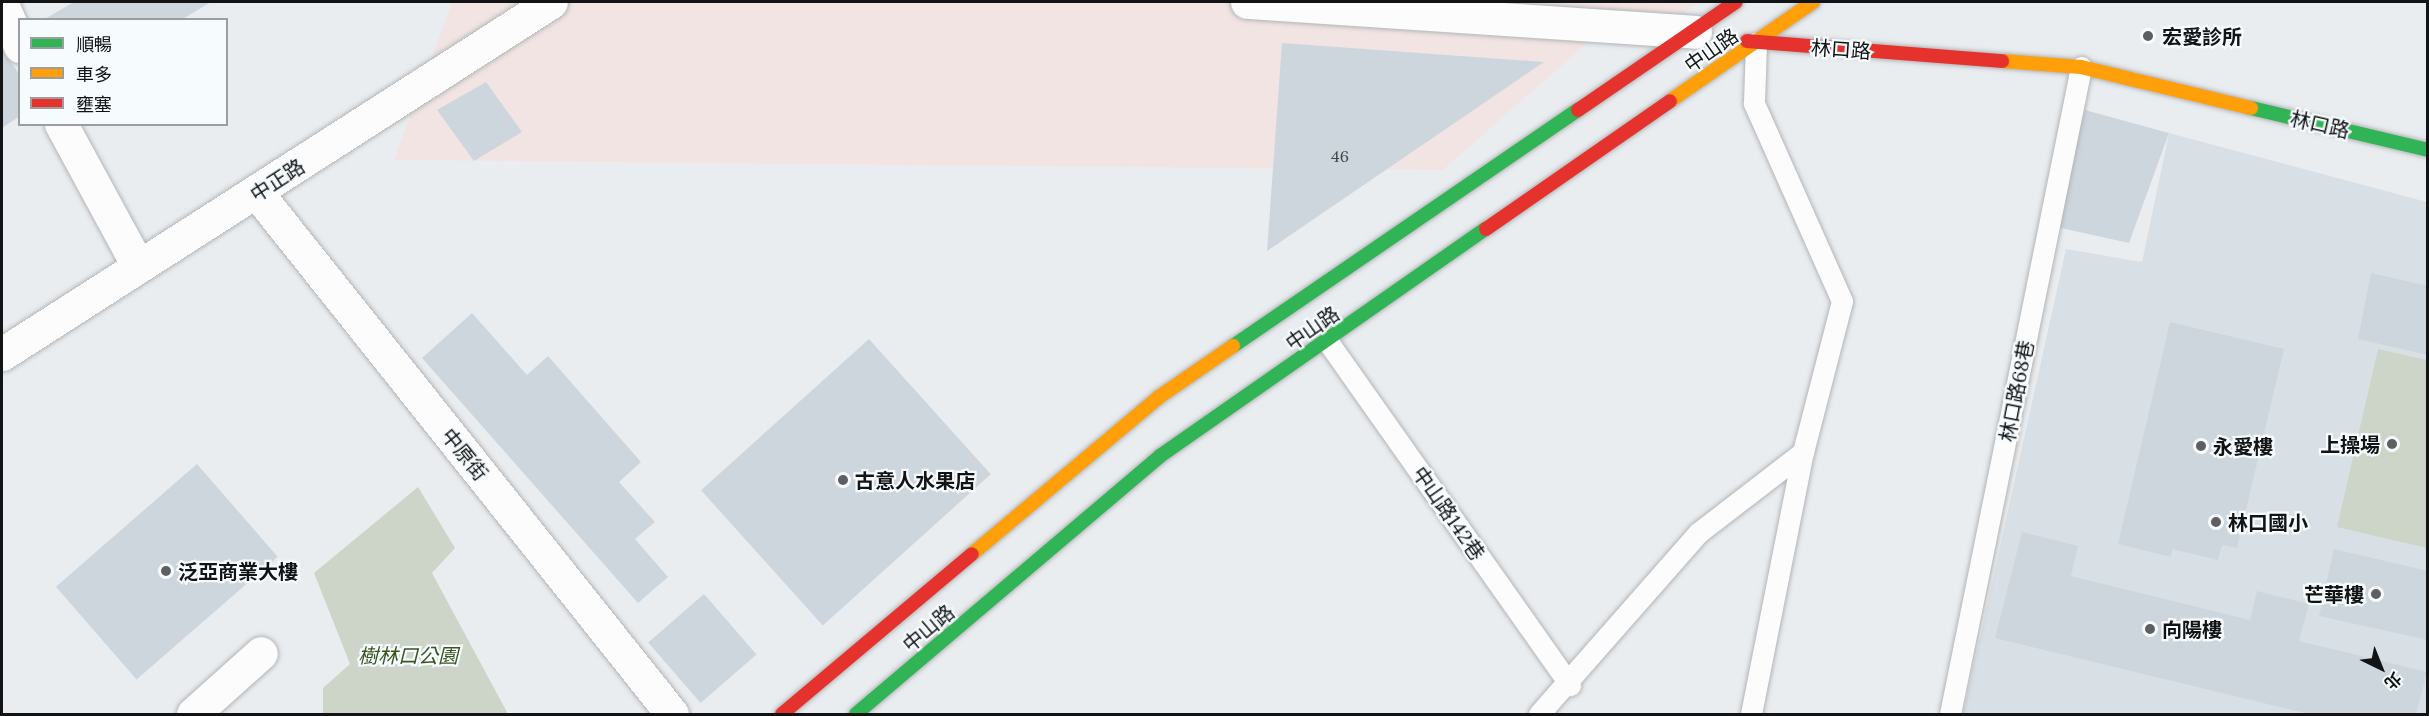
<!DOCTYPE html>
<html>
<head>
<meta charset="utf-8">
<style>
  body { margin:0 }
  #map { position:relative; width:2429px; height:716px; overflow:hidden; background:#eaedf0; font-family:Lora,"Noto Sans TC",serif }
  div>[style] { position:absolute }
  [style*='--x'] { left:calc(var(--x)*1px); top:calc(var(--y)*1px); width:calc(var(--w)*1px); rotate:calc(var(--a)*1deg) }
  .commercial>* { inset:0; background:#f1e4e3 }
  .built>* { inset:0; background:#d8e0e6 }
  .green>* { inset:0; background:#ccd5c8 }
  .building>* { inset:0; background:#ced6dd; transform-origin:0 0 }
  .roads { filter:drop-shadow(0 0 2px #b3b5b7) drop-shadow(0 0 2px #b3b5b7) }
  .lane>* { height:21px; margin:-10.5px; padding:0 10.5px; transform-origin:10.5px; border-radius:10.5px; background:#fcfcfd }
  .street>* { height:33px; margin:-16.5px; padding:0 16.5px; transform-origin:16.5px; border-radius:16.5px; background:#fcfcfd }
  .fast>* { height:14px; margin:-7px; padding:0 7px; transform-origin:7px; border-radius:7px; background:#30b455 }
  .slow>* { height:14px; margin:-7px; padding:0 7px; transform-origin:7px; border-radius:7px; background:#ff9f0a }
  .jam>* { height:14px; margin:-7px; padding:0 7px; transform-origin:7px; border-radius:7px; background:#e5322d }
  .dots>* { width:16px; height:16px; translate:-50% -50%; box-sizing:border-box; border:3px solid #f6fbfe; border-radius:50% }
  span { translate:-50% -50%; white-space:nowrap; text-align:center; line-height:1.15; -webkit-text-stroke:4.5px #f6fbfe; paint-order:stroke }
  .number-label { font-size:16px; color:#424648 }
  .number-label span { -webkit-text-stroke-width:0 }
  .poi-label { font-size:20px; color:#111314; font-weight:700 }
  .left { translate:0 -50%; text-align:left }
  .right { translate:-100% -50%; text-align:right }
  .street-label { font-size:20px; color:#111314 }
  .park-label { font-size:20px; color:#3a541e; font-style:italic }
  .frame { position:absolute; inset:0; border:3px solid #111314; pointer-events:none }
  .legend { position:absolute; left:18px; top:18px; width:210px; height:108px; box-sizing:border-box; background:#f6fbfe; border:2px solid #9a9ea0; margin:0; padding:8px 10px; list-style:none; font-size:18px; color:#111314 }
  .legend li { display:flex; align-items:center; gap:12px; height:30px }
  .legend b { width:30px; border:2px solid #9a9ea0 }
  .north { position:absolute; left:2351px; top:638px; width:60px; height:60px; -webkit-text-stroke:4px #f6fbfe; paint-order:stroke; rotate:137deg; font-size:16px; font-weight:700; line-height:24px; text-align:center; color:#111314 }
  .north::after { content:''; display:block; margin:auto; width:21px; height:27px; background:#111314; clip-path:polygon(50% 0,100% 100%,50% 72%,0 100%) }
</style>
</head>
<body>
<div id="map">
  <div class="commercial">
    <div style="clip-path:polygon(452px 2px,1700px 2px,1679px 17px,1620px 14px,1443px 170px,394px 160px)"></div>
  </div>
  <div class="built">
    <div style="clip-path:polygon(2169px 133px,2427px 202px,2427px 714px,1963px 714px,2066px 249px,2142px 262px)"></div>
  </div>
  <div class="green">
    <div style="clip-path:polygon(2378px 349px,2427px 360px,2427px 548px,2337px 527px)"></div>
    <div style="clip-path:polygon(418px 487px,455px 548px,432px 573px,508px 714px,323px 714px,323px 688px,350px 664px,314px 573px)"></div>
  </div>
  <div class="building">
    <div style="clip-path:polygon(74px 2px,211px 2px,181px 20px,43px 20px)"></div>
    <div style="clip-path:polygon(1282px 43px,1544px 62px,1267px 251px)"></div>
    <div style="clip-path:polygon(2px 50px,20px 75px,20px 116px,2px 128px)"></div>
    <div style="clip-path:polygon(486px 82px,522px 132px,474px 161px,437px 110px)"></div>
    <div style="clip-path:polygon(2085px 110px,2169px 133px,2129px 243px,2052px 226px)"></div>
    <div style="clip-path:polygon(2371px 273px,2428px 286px,2428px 355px,2358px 339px)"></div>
    <div style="clip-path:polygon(472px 313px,527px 375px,548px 356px,641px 462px,619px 482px,655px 522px,635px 539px,668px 577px,638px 603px,422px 358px)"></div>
    <div style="clip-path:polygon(2170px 322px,2284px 349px,2237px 548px,2222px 545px,2218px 560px,2172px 549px,2171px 557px,2118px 544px)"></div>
    <div style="left:869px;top:339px;width:182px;height:226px;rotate:48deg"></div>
    <div style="left:197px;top:464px;width:123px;height:187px;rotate:49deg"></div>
    <div style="clip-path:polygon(2022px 532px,2078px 546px,2071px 576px,2250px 620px,2257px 591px,2309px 604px,2299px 641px,2427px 672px,2416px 714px,2309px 714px,1995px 638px)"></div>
    <div style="clip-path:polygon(2334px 549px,2428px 571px,2428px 640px,2319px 616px)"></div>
    <div style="left:704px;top:594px;width:80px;height:74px;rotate:49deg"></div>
  </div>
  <div class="roads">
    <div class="lane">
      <div style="--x:1328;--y:342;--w:420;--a:54.8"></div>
      <div style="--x:1539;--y:714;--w:241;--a:-48.7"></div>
      <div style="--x:1698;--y:533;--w:133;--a:-37.6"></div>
      <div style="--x:1751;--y:714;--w:267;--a:-78.8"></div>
      <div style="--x:1803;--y:452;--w:156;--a:-75.5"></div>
      <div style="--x:1842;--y:301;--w:217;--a:-114"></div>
      <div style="--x:1754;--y:103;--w:60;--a:-88.1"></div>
      <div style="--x:1950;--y:714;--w:660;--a:-78.55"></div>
    </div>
    <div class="street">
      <div style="--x:1247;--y:2;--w:449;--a:3.8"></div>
      <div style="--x:2;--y:4;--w:46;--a:66.8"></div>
      <div style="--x:61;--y:124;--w:159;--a:61.5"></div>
      <div style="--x:257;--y:193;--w:666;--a:51.46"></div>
      <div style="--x:2;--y:354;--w:652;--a:-32.67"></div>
      <div style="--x:193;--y:714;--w:91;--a:-41.9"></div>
    </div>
    <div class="fast">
      <div style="--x:2251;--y:108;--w:182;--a:13.3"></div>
      <div style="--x:1233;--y:346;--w:418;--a:-34.4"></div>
      <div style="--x:856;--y:714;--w:399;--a:-40.3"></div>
      <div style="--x:1160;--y:456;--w:397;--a:-34.9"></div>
    </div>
    <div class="slow">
      <div style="--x:2002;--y:61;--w:79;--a:4.3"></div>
      <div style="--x:2081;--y:67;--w:175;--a:13.6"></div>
      <div style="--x:1670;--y:101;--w:174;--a:-34.7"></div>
      <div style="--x:972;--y:554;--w:244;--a:-40"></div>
      <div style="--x:1159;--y:397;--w:90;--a:-34.6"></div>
    </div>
    <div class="jam">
      <div style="--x:1747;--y:41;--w:256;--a:4.5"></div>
      <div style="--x:1578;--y:110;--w:191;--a:-34.4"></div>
      <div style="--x:1486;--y:229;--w:224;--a:-34.8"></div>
      <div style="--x:782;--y:714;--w:248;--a:-40.1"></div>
    </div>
  </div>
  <div class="dots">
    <div style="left:2148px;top:36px;background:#5d5f61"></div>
    <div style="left:2392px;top:444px;background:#5d5f61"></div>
    <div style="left:2201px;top:446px;background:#5d5f61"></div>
    <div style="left:843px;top:480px;background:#5d5f61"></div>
    <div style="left:2216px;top:522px;background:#5d5f61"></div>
    <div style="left:166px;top:571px;background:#5d5f61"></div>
    <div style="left:2376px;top:594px;background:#5d5f61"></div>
    <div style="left:2150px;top:629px;background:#5d5f61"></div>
  </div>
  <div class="number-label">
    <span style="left:1340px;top:156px">46</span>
  </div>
  <div class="poi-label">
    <span class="left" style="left:2162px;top:36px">宏愛診所</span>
    <span class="right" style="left:2380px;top:444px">上操場</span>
    <span class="left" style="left:2213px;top:446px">永愛樓</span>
    <span class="left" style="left:855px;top:480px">古意人水果店</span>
    <span class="left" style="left:2228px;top:522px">林口國小</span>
    <span class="left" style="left:178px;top:571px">泛亞商業大樓</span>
    <span class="right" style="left:2364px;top:594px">芒華樓</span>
    <span class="left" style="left:2162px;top:629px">向陽樓</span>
  </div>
  <div class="street-label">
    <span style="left:1841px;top:49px;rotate:4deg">林口路</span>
    <span style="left:1711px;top:50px;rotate:-35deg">中山路</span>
    <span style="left:2320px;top:124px;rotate:13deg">林口路</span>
    <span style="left:277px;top:180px;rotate:-33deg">中正路</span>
    <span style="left:1312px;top:328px;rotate:-35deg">中山路</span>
    <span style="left:2016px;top:391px;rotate:-79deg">林口路68巷</span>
    <span style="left:465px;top:454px;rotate:51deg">中原街</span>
    <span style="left:1449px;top:513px;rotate:55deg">中山路142巷</span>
    <span style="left:928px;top:628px;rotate:-40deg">中山路</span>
  </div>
  <div class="park-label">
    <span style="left:408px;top:655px">樹林口公園</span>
  </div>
  <div class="frame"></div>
  <ul class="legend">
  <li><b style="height:8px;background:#30b455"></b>順暢</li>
  <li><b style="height:8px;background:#ff9f0a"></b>車多</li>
  <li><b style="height:8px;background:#e5322d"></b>壅塞</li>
  </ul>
  <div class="north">北</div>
</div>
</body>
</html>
